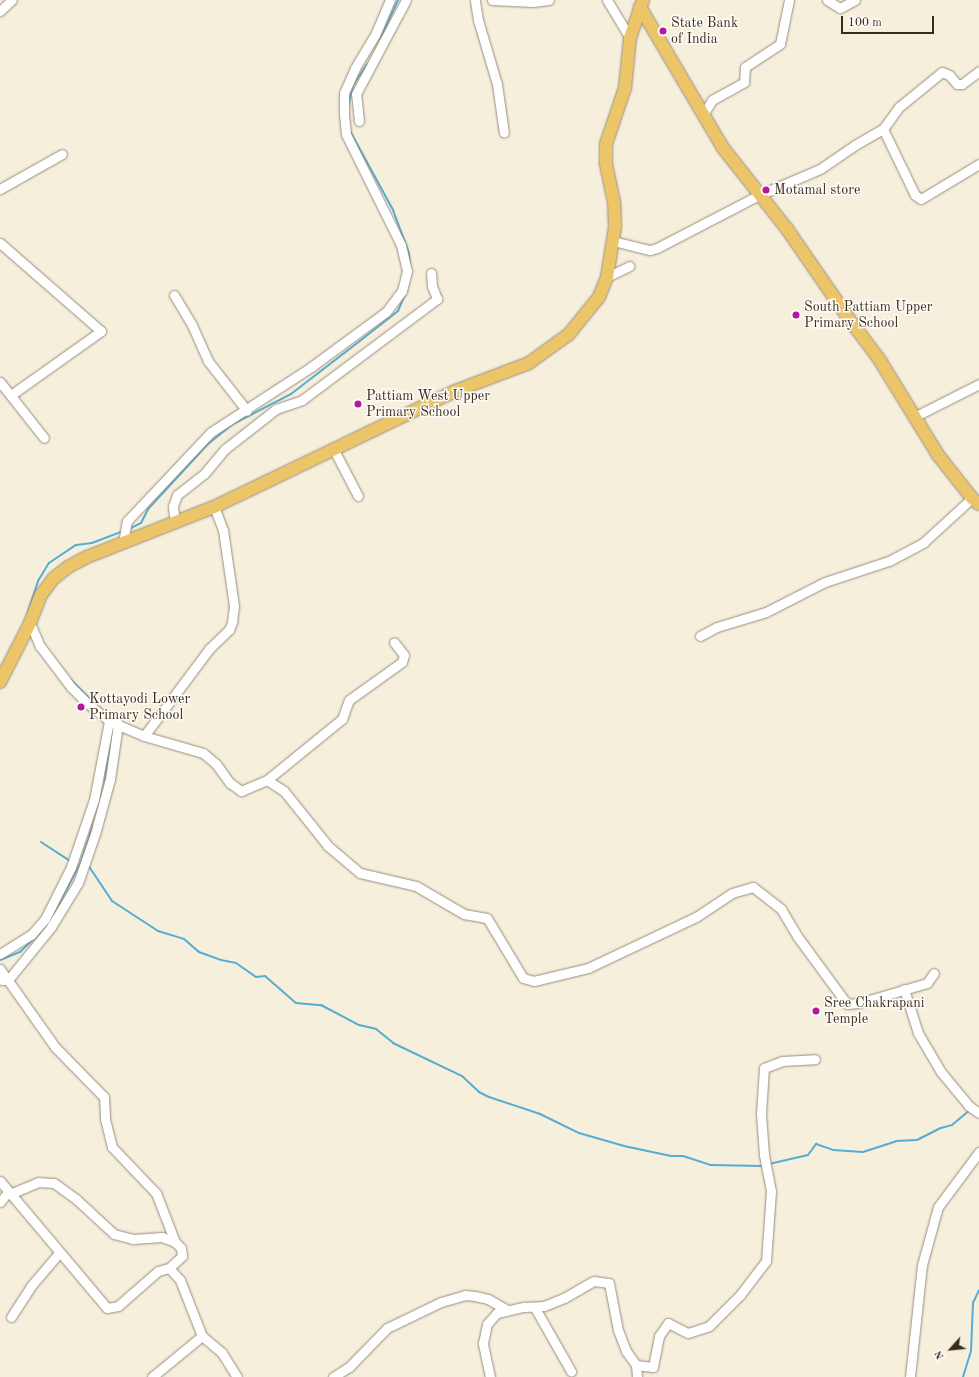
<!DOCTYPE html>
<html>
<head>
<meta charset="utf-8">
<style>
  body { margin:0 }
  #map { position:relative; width:979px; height:1377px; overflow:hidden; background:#f6efdc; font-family:"Old Standard TT",serif }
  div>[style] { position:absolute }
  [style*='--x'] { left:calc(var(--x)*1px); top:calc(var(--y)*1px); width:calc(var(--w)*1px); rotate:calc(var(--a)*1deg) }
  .stream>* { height:2px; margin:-1px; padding:0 1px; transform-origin:1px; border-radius:1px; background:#55add2 }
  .roads { filter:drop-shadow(0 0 1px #988c7d) drop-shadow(0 0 1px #988c7d) }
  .minor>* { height:9px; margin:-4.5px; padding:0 4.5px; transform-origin:4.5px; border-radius:4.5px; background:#fff }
  .major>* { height:12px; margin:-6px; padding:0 6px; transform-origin:6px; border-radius:6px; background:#edc569 }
  .dots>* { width:11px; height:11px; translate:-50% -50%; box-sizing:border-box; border:2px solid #fdfcf7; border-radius:50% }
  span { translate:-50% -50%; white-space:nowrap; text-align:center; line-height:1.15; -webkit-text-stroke:3px #fdfcf7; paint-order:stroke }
  .poi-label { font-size:14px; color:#3b2a1e }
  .left { translate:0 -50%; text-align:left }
  .north { position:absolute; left:931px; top:1329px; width:40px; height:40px; -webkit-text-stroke:3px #fdfcf7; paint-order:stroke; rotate:243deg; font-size:11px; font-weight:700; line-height:16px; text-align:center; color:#3b2a1e }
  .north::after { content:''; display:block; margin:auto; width:14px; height:18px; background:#3b2a1e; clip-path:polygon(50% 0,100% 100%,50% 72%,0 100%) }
  .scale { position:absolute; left:841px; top:16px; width:93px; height:18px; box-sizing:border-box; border:2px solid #3b2a1e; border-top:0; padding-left:5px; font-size:12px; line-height:14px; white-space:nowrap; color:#3b2a1e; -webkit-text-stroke:3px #fdfcf7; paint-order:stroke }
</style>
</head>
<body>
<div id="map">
  <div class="stream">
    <div style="--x:380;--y:39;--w:43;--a:-65.2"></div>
    <div style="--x:348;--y:107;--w:23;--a:-77"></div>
    <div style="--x:353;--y:85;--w:25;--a:-56"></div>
    <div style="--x:350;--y:131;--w:90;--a:61.4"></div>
    <div style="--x:393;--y:210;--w:46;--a:69.6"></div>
    <div style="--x:409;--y:253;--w:21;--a:85"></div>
    <div style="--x:129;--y:529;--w:13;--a:-27"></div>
    <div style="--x:141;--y:523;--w:16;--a:-63"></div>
    <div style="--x:148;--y:509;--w:88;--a:-47.3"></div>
    <div style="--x:208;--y:444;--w:32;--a:-39"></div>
    <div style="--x:233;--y:424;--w:65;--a:-27.3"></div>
    <div style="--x:291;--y:394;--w:82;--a:-37.6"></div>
    <div style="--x:356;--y:344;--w:53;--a:-38.2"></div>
    <div style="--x:398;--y:311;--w:23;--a:-67"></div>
    <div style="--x:28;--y:612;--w:33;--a:-72"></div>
    <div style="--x:38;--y:581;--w:21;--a:-59"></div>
    <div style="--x:49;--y:563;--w:32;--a:-34"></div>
    <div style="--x:76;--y:545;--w:16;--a:-7"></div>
    <div style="--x:92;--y:543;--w:31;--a:-21"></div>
    <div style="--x:70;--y:679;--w:34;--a:45"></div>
    <div style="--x:97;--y:706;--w:11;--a:38"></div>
    <div style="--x:105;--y:780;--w:55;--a:-81.6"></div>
    <div style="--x:41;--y:842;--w:35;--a:33"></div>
    <div style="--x:88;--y:865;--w:43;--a:56.3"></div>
    <div style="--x:112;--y:901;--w:55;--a:33.1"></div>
    <div style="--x:158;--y:931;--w:27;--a:17"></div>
    <div style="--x:184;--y:939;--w:20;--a:41"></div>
    <div style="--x:199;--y:952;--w:23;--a:20"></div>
    <div style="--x:221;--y:960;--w:15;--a:11"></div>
    <div style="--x:236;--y:963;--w:24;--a:35"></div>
    <div style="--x:256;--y:977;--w:9;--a:-6"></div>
    <div style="--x:265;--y:976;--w:41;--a:41.1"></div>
    <div style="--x:296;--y:1003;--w:25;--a:5"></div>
    <div style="--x:321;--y:1005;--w:43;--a:27.8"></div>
    <div style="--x:359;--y:1025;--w:17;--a:13"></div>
    <div style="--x:376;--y:1029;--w:22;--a:39"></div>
    <div style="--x:393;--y:1043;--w:76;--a:25.6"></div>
    <div style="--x:462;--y:1076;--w:23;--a:43"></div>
    <div style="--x:479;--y:1092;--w:11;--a:27"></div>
    <div style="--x:489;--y:1097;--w:54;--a:18.4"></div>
    <div style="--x:540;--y:1114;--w:43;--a:26"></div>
    <div style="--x:579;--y:1133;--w:47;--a:16.1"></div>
    <div style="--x:624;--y:1146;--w:48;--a:12"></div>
    <div style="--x:671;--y:1156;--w:12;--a:0"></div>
    <div style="--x:683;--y:1156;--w:28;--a:18"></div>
    <div style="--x:710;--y:1165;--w:53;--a:1.1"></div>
    <div style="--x:0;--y:960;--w:22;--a:-22"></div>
    <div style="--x:20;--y:952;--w:28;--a:-44"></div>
    <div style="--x:40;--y:933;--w:20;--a:-53"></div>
    <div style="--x:52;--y:917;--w:62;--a:-62.2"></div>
    <div style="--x:81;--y:862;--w:38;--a:-72"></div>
    <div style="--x:769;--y:1164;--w:40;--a:-13"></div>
    <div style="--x:808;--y:1155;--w:14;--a:-54"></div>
    <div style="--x:816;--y:1144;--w:18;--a:19"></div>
    <div style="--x:833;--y:1150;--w:30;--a:4"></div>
    <div style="--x:863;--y:1152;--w:35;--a:-18"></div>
    <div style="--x:896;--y:1141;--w:21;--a:-3"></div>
    <div style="--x:917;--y:1140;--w:27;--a:-27"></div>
    <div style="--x:941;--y:1128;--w:11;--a:-15"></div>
    <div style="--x:952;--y:1125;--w:23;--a:-40"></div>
    <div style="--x:963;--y:1377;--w:27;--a:-73"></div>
    <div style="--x:971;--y:1351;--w:48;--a:-87.6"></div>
    <div style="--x:973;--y:1303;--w:14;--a:-65"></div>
  </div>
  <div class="roads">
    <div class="minor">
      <div style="--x:492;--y:0;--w:41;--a:2.8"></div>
      <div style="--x:533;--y:2;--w:16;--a:-7"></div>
      <div style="--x:607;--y:0;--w:44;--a:58.8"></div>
      <div style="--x:827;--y:0;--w:15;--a:32"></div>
      <div style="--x:840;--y:8;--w:17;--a:-28"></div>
      <div style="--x:475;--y:1;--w:19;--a:81"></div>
      <div style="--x:478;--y:20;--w:67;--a:73.5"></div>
      <div style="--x:497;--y:84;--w:49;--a:81.9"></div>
      <div style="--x:0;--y:11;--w:16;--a:-43"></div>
      <div style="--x:703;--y:115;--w:17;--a:-59"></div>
      <div style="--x:712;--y:100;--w:37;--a:-29"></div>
      <div style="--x:744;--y:82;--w:15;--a:-86"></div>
      <div style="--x:745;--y:67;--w:42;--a:-33.3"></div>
      <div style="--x:780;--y:44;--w:45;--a:-78.4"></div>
      <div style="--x:359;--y:121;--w:27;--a:-96"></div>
      <div style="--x:356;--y:94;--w:106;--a:-62"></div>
      <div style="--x:883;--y:129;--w:27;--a:-54"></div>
      <div style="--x:899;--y:107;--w:55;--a:-39.1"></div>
      <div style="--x:942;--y:72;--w:8;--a:23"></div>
      <div style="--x:949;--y:75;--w:12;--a:48"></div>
      <div style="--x:957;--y:84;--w:5;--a:0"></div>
      <div style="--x:962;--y:84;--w:21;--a:-37"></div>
      <div style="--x:0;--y:189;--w:71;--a:-29.4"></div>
      <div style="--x:613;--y:241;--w:38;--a:14"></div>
      <div style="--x:650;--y:250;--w:7;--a:-16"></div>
      <div style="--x:657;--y:248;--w:115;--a:-27.5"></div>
      <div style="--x:759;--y:195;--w:66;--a:-23.1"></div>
      <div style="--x:820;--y:169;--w:42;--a:-34.4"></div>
      <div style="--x:855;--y:145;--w:32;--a:-30"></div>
      <div style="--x:883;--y:129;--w:73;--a:64.1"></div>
      <div style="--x:915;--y:195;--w:7;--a:34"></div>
      <div style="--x:921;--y:199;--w:68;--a:-31.1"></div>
      <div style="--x:0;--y:243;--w:134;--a:41.1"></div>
      <div style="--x:101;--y:331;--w:110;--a:144.6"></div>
      <div style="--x:607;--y:277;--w:25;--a:-26"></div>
      <div style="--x:174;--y:295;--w:35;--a:59"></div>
      <div style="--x:192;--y:325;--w:39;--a:66"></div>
      <div style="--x:208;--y:361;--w:63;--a:52"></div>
      <div style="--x:0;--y:382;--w:71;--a:51.8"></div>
      <div style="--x:914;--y:417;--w:73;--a:-26.9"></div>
      <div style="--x:333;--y:448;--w:54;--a:62.5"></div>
      <div style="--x:175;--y:523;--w:17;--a:-97"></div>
      <div style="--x:173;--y:506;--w:12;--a:-70"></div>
      <div style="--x:177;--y:495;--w:34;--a:-38"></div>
      <div style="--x:204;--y:474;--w:33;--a:-50"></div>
      <div style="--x:225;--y:449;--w:65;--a:-38.1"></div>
      <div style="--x:276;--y:409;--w:28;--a:-19"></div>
      <div style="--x:302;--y:400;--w:169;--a:-36.8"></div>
      <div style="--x:437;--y:299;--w:14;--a:-111"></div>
      <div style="--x:432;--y:286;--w:13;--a:-94"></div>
      <div style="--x:123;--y:543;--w:22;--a:-80"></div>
      <div style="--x:127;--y:521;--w:122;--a:-46.7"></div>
      <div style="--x:211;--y:432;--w:119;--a:-33"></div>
      <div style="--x:311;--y:367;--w:93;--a:-36.3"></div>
      <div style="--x:386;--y:312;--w:26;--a:-53"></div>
      <div style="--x:402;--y:291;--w:21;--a:-76"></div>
      <div style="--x:407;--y:271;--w:27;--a:-103"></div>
      <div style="--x:401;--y:245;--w:124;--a:-116.4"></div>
      <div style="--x:346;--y:134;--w:19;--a:-96"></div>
      <div style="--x:344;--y:115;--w:22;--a:-90"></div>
      <div style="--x:344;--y:93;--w:27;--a:-66"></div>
      <div style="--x:355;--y:68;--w:39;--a:-59"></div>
      <div style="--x:375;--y:35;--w:38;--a:-67"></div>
      <div style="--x:30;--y:623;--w:25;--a:67"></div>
      <div style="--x:40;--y:646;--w:51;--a:52.9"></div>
      <div style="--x:71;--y:687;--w:23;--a:45"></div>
      <div style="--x:87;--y:703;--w:28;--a:39"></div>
      <div style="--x:109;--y:721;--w:38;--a:23"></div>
      <div style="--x:144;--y:736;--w:61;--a:16.1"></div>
      <div style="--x:203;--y:753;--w:17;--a:40"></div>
      <div style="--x:216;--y:764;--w:24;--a:54"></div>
      <div style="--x:230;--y:783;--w:14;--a:36"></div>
      <div style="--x:241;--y:791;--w:28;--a:-23"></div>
      <div style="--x:267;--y:780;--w:20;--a:33"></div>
      <div style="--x:284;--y:791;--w:70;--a:51.3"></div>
      <div style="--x:328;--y:846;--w:42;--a:40.2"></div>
      <div style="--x:360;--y:873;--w:57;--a:13.1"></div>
      <div style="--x:416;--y:886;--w:56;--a:30.3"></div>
      <div style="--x:464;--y:914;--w:23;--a:10"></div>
      <div style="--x:487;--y:918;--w:70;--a:59"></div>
      <div style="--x:523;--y:978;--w:11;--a:15"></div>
      <div style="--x:534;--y:981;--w:56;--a:-13.5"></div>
      <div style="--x:588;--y:968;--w:119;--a:-25.3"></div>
      <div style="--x:696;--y:917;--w:43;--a:-33.7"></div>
      <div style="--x:732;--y:893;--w:22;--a:-16"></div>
      <div style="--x:753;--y:887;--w:36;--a:38"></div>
      <div style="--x:781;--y:909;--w:31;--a:59"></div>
      <div style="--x:797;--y:936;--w:84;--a:53.7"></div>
      <div style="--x:847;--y:1004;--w:12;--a:-5"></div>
      <div style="--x:859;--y:1003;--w:71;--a:-16.4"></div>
      <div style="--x:927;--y:983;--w:12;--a:-55"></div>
      <div style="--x:700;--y:636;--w:19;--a:-28"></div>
      <div style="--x:717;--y:627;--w:51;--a:-17"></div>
      <div style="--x:766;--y:612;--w:66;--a:-27"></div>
      <div style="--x:825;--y:582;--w:67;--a:-18.2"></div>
      <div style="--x:889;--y:561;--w:40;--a:-28"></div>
      <div style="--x:924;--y:542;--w:65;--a:-42.5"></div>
      <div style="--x:144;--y:736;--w:109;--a:-53.2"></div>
      <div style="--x:209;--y:649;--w:28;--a:-44"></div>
      <div style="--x:229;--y:630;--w:9;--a:-69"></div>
      <div style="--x:232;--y:622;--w:16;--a:-83"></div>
      <div style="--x:234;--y:606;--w:77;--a:-98.2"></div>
      <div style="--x:223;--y:530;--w:25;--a:-111"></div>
      <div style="--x:267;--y:780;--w:97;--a:-39.1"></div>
      <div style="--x:342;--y:719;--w:20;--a:-70"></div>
      <div style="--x:349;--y:700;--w:65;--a:-35.6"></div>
      <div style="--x:402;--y:662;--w:7;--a:-74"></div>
      <div style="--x:404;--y:655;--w:16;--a:-128"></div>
      <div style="--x:0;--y:954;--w:36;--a:-32"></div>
      <div style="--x:31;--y:935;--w:21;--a:-49"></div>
      <div style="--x:45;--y:919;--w:58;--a:-63.4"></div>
      <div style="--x:71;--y:867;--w:71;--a:-71.1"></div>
      <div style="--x:94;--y:800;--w:80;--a:-79.2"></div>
      <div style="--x:0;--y:969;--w:95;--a:54.8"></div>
      <div style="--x:55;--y:1047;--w:70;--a:45.6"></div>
      <div style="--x:104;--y:1097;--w:22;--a:87"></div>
      <div style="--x:105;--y:1119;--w:29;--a:76"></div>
      <div style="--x:112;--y:1147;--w:64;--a:46.3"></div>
      <div style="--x:156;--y:1193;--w:53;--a:68.8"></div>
      <div style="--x:2;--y:980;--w:6;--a:0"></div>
      <div style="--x:8;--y:980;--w:68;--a:-50.9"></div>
      <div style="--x:51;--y:927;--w:52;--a:-58.5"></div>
      <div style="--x:78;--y:883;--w:52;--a:-70.9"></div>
      <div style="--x:95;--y:834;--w:57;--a:-74.7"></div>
      <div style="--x:110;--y:779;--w:56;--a:-81.7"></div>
      <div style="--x:904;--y:989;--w:46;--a:72.3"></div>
      <div style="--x:918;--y:1033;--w:45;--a:59.5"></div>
      <div style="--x:941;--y:1072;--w:44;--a:50.5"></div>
      <div style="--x:969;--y:1106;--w:12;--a:35"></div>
      <div style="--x:0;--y:1181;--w:166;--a:49.9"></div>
      <div style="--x:107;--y:1308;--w:11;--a:-10"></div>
      <div style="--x:118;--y:1306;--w:53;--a:-41.2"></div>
      <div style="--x:158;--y:1271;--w:11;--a:-15"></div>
      <div style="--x:169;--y:1268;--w:16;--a:47"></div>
      <div style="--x:180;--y:1280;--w:60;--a:68.6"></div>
      <div style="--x:202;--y:1336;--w:26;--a:40"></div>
      <div style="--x:222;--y:1353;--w:28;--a:58"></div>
      <div style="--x:10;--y:1194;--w:30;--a:-23"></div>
      <div style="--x:38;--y:1182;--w:16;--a:4"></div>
      <div style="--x:54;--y:1183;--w:27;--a:36"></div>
      <div style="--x:76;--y:1199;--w:52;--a:42.6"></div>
      <div style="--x:114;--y:1234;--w:20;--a:15"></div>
      <div style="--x:133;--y:1239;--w:29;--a:-4"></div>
      <div style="--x:162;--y:1237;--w:14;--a:21"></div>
      <div style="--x:175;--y:1242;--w:8;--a:45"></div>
      <div style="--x:181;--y:1248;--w:8;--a:83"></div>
      <div style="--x:182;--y:1256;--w:18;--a:137"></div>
      <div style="--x:0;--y:1202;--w:13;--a:-51"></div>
      <div style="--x:535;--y:1308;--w:73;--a:60.3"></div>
      <div style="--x:11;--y:1317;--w:37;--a:-57"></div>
      <div style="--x:31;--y:1286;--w:43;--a:-49.7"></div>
      <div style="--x:636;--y:1365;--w:17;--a:7"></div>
      <div style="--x:653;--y:1367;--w:32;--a:-79"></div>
      <div style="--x:659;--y:1336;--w:16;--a:-55"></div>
      <div style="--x:668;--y:1323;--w:22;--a:27"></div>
      <div style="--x:688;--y:1333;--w:22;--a:-18"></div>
      <div style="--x:709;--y:1326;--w:44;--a:-45"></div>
      <div style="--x:740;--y:1295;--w:43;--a:-52.6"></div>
      <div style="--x:766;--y:1261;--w:70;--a:-85.9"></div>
      <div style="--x:771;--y:1191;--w:37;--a:-101"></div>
      <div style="--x:764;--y:1155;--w:41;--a:-94.2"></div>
      <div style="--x:761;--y:1114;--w:46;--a:-86.3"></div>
      <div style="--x:764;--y:1068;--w:19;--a:-21"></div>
      <div style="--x:782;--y:1061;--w:33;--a:-3"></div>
      <div style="--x:152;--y:1377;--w:65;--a:-39.4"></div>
      <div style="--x:333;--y:1377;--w:19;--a:-32"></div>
      <div style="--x:349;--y:1367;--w:54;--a:-45.7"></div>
      <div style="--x:387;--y:1328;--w:60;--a:-25.7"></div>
      <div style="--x:441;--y:1302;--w:25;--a:-16"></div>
      <div style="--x:465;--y:1295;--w:10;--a:6"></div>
      <div style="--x:475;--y:1296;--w:13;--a:13"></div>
      <div style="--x:488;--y:1299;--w:22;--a:30"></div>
      <div style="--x:490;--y:1377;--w:35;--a:-102"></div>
      <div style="--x:483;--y:1343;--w:19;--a:-78"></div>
      <div style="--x:487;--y:1324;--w:15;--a:-48"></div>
      <div style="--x:497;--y:1313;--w:28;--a:-13"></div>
      <div style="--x:524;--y:1307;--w:20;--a:-3"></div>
      <div style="--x:544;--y:1306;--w:22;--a:-22"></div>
      <div style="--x:564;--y:1298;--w:34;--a:-30"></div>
      <div style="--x:594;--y:1281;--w:15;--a:8"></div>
      <div style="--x:609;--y:1283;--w:48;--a:79.2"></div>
      <div style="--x:618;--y:1330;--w:22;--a:69"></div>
      <div style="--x:626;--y:1351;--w:17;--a:54"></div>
      <div style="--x:636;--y:1365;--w:12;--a:85"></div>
      <div style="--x:910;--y:1377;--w:113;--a:-83.9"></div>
      <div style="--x:922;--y:1265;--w:60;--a:-74.6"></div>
      <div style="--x:938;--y:1207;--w:69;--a:-53.3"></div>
    </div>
    <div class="major">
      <div style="--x:640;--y:7;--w:164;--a:59.5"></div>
      <div style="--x:723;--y:148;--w:103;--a:51.7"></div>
      <div style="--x:787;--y:229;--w:109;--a:55.4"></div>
      <div style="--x:849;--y:319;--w:50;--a:53.1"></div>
      <div style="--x:879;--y:359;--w:113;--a:58.4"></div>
      <div style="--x:938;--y:455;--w:55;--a:51.7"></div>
      <div style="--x:972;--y:498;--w:9;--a:41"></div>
      <div style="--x:0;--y:682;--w:66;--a:-63"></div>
      <div style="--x:30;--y:623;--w:30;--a:-69"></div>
      <div style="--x:41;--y:595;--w:21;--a:-53"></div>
      <div style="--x:54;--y:578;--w:18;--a:-38"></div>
      <div style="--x:68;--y:567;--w:21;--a:-28"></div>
      <div style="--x:87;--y:557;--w:136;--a:-21.5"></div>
      <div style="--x:214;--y:507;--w:267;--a:-25.7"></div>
      <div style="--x:455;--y:391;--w:79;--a:-20.7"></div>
      <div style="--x:529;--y:363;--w:49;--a:-35.9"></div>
      <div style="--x:569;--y:334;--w:48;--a:-51"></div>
      <div style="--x:599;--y:297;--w:22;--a:-68"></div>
      <div style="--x:607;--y:277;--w:51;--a:-80.9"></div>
      <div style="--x:615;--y:227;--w:25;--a:-92"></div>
      <div style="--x:614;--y:202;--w:40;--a:-102"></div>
      <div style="--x:606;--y:163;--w:19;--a:-90"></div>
      <div style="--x:606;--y:144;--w:59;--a:-71.3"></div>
      <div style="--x:625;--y:88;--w:50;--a:-84.3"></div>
      <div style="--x:630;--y:38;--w:40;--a:-71.1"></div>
    </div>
  </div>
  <div class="dots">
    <div style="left:663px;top:31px;background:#b5179e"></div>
    <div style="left:766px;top:190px;background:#b5179e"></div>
    <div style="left:796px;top:315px;background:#b5179e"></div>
    <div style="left:358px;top:404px;background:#b5179e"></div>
    <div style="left:81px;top:707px;background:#b5179e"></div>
    <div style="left:816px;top:1011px;background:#b5179e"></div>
  </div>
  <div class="poi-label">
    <span class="left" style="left:671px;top:31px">State Bank<br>of India</span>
    <span class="left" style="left:774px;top:190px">Motamal store</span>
    <span class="left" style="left:804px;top:315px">South Pattiam Upper<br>Primary School</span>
    <span class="left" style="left:366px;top:404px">Pattiam West Upper<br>Primary School</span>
    <span class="left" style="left:89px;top:707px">Kottayodi Lower<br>Primary School</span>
    <span class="left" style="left:824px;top:1011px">Sree Chakrapani<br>Temple</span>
  </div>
  <div class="north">N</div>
  <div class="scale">100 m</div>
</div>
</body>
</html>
